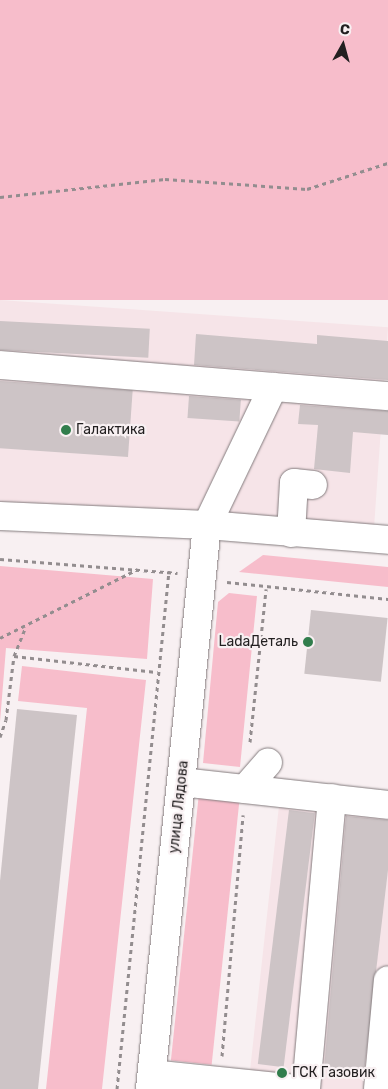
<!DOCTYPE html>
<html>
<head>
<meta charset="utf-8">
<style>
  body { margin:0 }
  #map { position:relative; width:388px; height:1089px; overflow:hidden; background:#f8f0f2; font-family:Rubik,sans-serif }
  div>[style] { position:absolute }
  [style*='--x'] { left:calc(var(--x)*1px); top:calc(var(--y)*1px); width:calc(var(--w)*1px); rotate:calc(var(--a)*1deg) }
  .built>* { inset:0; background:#f6e4e8; transform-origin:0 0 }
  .green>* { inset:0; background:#f7bdcb; transform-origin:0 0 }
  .building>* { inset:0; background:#cdc4c6; transform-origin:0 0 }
  .path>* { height:3px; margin-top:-1.5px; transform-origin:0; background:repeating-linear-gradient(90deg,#938d8f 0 4px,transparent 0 8px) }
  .roads { filter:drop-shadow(0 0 1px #837b7d) drop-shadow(0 0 1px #837b7d) }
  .minor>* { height:28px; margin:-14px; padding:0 14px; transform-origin:14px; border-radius:14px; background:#fff }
  .dots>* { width:14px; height:14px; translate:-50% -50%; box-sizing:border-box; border:2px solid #f8f0f2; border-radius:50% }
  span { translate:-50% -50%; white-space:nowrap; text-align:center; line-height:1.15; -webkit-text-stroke:4.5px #f8f0f2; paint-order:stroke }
  .poi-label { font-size:14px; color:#221f20 }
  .left { translate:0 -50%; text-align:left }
  .right { translate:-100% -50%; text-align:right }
  .street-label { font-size:14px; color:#221f20 }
  .north { position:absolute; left:318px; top:20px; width:50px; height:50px; -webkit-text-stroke:4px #f8f0f2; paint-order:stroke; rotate:7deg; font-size:14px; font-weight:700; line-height:20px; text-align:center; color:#221f20 }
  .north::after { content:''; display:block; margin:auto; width:18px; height:22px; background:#221f20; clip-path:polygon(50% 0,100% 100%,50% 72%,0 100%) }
</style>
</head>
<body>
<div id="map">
  <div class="built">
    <div style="left:0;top:300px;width:389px;height:205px;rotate:4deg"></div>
    <div style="clip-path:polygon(281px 787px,388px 799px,388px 1089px,248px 1089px)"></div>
  </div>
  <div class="green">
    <div style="left:0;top:0;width:388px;height:300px"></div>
    <div style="clip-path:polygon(263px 555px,388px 567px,388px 587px,239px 572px)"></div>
    <div style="clip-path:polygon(0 566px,153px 579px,147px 659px,6px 648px,0 722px)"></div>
    <div style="clip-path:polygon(229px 593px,257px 596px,240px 767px,203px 763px,218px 602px)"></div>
    <div style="clip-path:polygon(22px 666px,146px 680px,102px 1089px,46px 1089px,87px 708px,18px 701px)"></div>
    <div style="left:199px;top:793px;width:41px;height:269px;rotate:6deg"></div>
  </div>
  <div class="building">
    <div style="left:0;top:321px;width:150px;height:29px;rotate:3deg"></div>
    <div style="clip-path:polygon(196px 334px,317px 344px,317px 335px,388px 341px,388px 380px,194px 365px)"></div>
    <div style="left:0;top:381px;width:133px;height:67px;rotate:4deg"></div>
    <div style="left:189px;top:396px;width:52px;height:22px;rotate:4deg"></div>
    <div style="clip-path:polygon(300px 405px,388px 411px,388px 435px,353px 432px,350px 473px,314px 469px,318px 425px,298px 424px)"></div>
    <div style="left:311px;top:610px;width:77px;height:64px;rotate:6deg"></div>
    <div style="clip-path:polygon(17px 709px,77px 715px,38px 1089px,0 1089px,0 881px)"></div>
    <div style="left:289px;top:810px;width:26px;height:256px;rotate:7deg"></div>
    <div style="clip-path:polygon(346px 816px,388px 820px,388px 870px,364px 1073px,324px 1069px)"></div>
  </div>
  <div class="path">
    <div style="--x:0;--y:197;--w:166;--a:-6.2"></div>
    <div style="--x:165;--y:179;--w:142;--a:4"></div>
    <div style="--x:307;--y:189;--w:85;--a:-17.8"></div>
    <div style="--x:0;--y:559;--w:178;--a:4.5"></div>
    <div style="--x:227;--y:582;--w:162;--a:6"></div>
    <div style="--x:0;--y:638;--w:154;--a:-26.6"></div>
    <div style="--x:14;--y:656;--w:143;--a:6.4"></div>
    <div style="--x:0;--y:737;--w:18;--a:-71"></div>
    <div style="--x:6;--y:720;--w:64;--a:-82.9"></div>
    <div style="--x:14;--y:656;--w:31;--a:-68"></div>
    <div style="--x:250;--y:742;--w:154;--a:-84"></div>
    <div style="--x:222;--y:1056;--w:242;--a:-85"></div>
    <div style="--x:117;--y:1089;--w:521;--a:-84.27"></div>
  </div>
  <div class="roads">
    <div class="minor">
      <div style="--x:0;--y:365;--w:389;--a:4.6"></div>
      <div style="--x:0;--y:516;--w:207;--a:2.5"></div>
      <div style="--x:207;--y:525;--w:182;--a:4.7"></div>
      <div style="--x:291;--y:533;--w:50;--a:-86.6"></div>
      <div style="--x:294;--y:483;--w:19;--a:6"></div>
      <div style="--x:181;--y:782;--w:208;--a:6.3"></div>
      <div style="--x:245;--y:789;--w:35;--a:-49"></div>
      <div style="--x:152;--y:1074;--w:146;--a:5.9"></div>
      <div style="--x:150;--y:1089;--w:567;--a:-84.23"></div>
      <div style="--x:207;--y:525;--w:153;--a:-64.4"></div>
      <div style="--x:306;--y:1089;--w:292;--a:-84.9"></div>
      <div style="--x:378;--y:1089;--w:109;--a:-84.8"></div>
    </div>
  </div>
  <div class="dots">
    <div style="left:66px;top:430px;background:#317d4c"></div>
    <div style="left:308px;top:642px;background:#317d4c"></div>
    <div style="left:282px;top:1073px;background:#317d4c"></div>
  </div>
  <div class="poi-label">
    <span class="left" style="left:76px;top:430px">Галактика</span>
    <span class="right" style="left:298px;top:642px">LadaДеталь</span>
    <span class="left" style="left:292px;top:1073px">ГСК Газовик</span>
  </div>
  <div class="street-label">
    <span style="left:179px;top:807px;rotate:-84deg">улица Лядова</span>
  </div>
  <div class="north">С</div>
</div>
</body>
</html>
